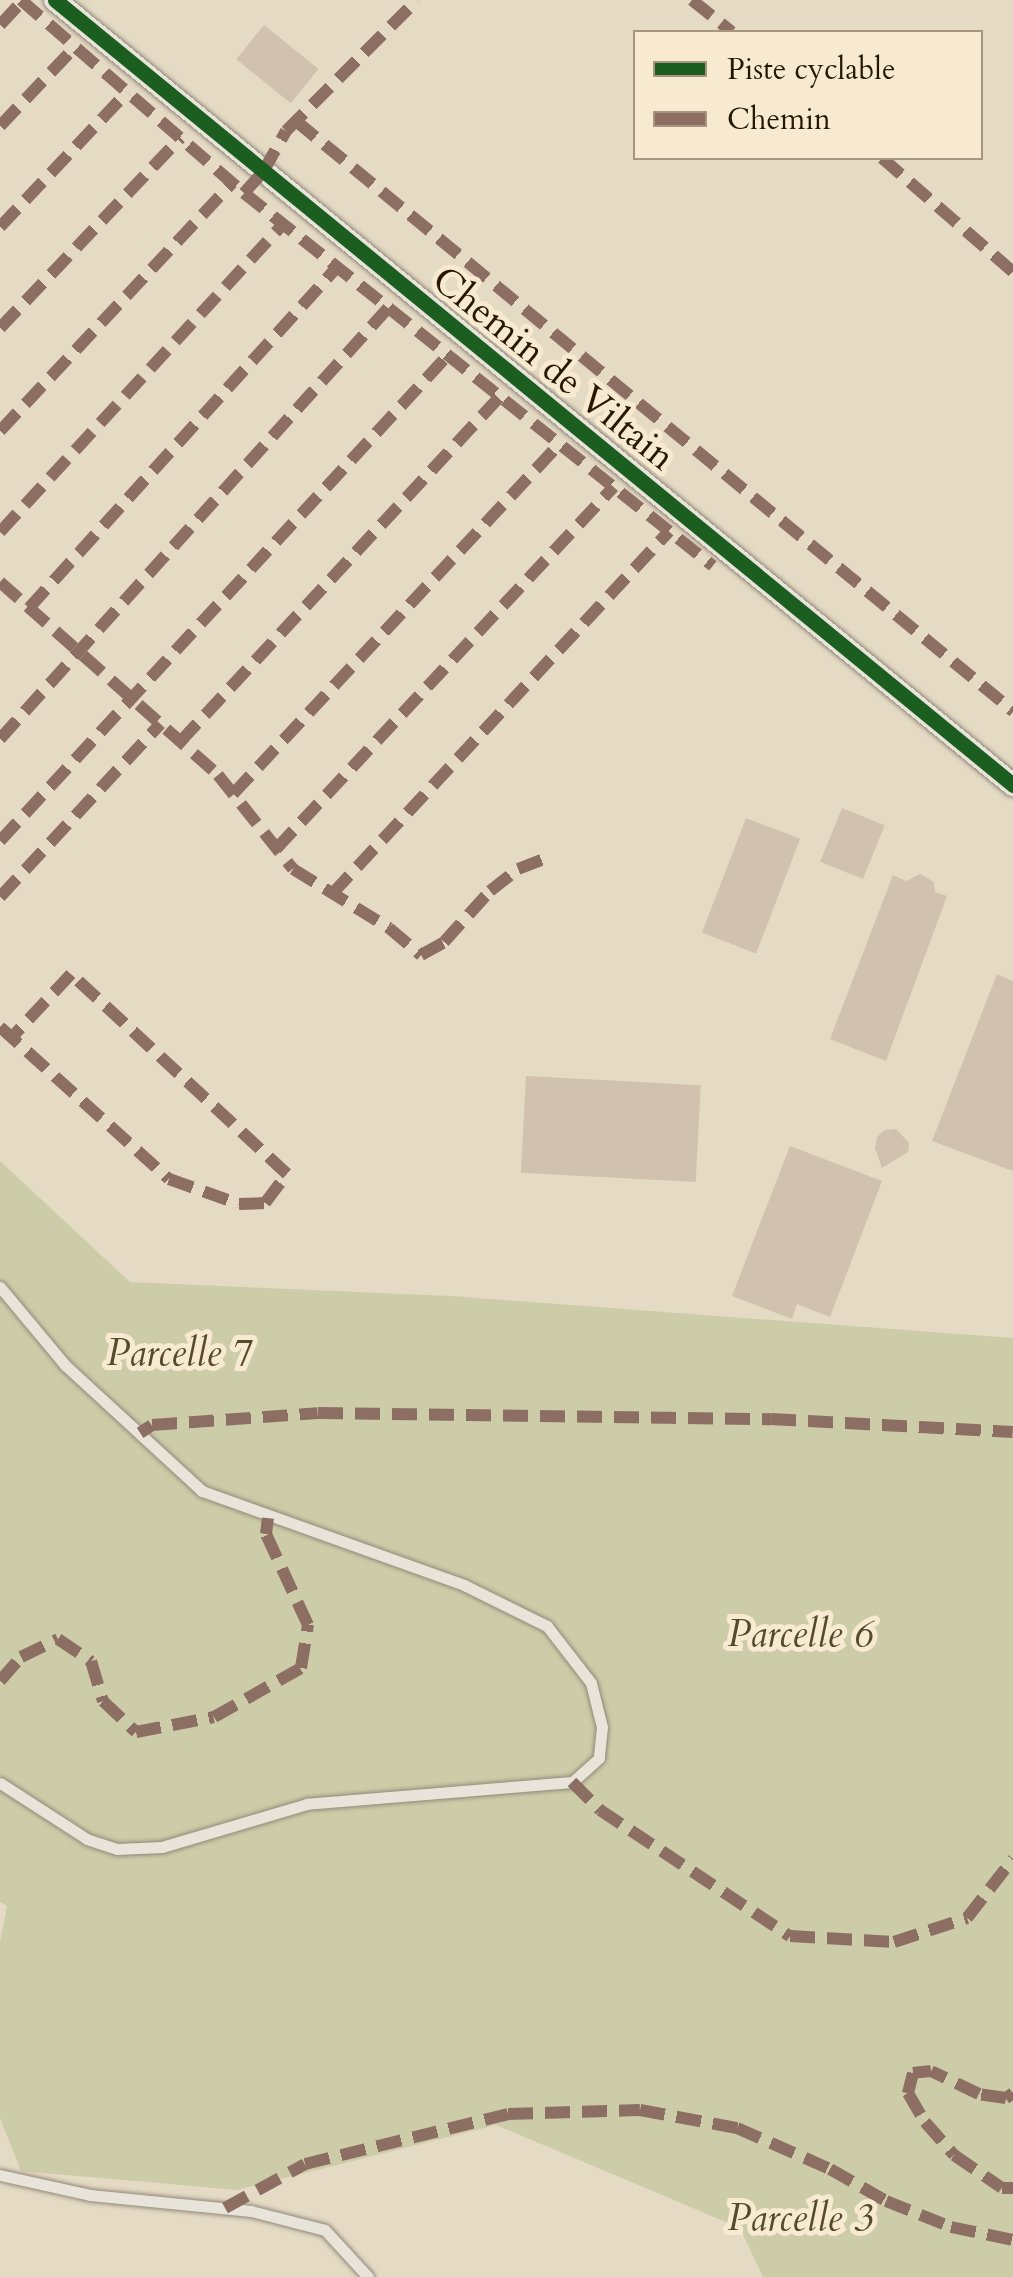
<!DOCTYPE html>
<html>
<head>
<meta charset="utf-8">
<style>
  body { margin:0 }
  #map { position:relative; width:1013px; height:2277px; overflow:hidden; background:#e5dac4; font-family:Cardo,serif }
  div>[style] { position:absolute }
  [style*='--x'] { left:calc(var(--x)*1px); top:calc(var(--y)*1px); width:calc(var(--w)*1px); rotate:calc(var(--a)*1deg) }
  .green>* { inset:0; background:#cccda8 }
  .building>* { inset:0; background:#d1c1af; transform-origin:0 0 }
  .roads { filter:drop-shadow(0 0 2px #91897a) drop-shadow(0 0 2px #91897a) }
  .lane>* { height:11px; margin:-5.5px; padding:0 5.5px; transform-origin:5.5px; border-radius:5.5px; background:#e9e4d9 }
  .street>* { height:22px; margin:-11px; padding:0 11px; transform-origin:11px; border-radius:11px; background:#e9e4d9 }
  .quiet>* { height:12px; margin-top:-6px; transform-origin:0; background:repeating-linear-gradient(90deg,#8d6e63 0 25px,transparent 0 37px) }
  .cycleway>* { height:15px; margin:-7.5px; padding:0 7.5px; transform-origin:7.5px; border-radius:7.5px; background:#1b5e20 }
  span { translate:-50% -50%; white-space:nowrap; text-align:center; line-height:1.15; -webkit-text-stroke:10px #f7ead0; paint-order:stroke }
  .street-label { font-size:38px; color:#291801 }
  .park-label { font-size:38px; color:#544b2c; font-style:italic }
  .legend { position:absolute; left:633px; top:30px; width:350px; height:130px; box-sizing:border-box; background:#f7ead0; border:2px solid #a5967d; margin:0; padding:12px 18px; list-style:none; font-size:30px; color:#291801 }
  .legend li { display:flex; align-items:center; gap:20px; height:50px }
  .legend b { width:50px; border:2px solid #a5967d }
</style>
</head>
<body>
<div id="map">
  <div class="green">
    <div style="clip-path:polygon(0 1161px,130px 1282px,451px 1296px,1013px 1338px,1013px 2277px,763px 2277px,740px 2228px,496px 2125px,237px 2190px,21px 2171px,0 2118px,0 1942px,7px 1906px,0 1902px)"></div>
  </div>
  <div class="building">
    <div style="left:264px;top:25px;width:70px;height:44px;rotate:39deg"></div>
    <div style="left:842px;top:808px;width:46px;height:58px;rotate:22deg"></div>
    <div style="left:746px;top:818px;width:58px;height:123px;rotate:21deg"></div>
    <div style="clip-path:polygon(920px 874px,934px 882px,935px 892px,947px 896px,886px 1061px,830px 1039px,893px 875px,906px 881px)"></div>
    <div style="clip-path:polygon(997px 974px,1013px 981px,1013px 1171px,932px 1141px)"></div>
    <div style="left:526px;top:1076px;width:175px;height:97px;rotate:3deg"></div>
    <div style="clip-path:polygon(896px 1129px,909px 1143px,908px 1152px,882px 1168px,875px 1148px,877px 1137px,885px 1130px)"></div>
    <div style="clip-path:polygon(790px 1146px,882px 1181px,830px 1317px,797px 1304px,792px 1319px,732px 1296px)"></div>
  </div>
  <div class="roads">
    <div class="lane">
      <div style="--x:0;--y:1287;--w:102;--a:50.2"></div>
      <div style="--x:65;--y:1365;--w:186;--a:42.6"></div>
      <div style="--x:202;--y:1491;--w:278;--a:19.7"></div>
      <div style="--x:464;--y:1585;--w:93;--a:26.3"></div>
      <div style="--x:547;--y:1626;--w:72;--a:52.3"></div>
      <div style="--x:591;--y:1683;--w:45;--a:76"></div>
      <div style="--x:602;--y:1727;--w:31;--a:96"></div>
      <div style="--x:599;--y:1758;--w:36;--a:138"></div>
      <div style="--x:572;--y:1782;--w:266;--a:175.3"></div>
      <div style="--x:307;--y:1804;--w:151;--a:163.5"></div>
      <div style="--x:162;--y:1847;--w:45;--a:177.5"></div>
      <div style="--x:117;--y:1849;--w:32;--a:-162"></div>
      <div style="--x:87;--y:1839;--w:103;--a:-147.2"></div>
      <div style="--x:0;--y:2175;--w:92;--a:12.5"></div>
      <div style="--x:90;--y:2195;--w:162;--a:5.7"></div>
      <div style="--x:251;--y:2211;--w:76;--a:14.4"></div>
      <div style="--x:325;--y:2230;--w:64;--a:47.5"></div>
    </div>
    <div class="street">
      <div style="--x:55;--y:0;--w:1239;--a:39.33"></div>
    </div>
  </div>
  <div class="quiet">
    <div style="--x:21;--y:0;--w:295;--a:40.9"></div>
    <div style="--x:244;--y:193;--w:28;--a:-48"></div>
    <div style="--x:263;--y:172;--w:47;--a:-60.7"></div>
    <div style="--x:286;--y:131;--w:185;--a:-45"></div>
    <div style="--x:692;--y:0;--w:51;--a:38.7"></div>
    <div style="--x:0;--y:25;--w:33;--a:-47"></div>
    <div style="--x:296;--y:121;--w:929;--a:39.45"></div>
    <div style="--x:0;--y:126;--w:109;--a:-46.5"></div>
    <div style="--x:882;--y:158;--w:174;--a:41"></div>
    <div style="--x:244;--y:193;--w:599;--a:38.5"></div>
    <div style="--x:0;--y:227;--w:185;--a:-46.7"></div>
    <div style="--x:0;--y:328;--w:262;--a:-46.5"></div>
    <div style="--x:0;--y:431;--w:340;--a:-46.9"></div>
    <div style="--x:0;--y:532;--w:418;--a:-47.4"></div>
    <div style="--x:0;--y:582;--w:291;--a:41.5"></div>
    <div style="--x:218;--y:775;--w:120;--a:51.4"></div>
    <div style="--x:293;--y:869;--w:113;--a:31.6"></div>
    <div style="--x:389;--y:928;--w:42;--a:40.2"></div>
    <div style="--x:421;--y:955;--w:26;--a:-29"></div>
    <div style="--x:444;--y:942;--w:69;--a:-48"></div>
    <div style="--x:490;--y:891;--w:36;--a:-38"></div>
    <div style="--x:518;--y:869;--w:26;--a:-21"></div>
    <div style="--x:29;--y:608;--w:460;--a:-47.9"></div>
    <div style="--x:0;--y:739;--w:580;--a:-48.01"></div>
    <div style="--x:180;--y:742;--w:471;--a:-47.2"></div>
    <div style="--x:233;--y:794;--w:478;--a:-47"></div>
    <div style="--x:0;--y:841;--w:661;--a:-47.33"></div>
    <div style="--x:276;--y:849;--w:495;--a:-47"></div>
    <div style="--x:332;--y:894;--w:495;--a:-47.1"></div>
    <div style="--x:0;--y:897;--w:236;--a:-47.2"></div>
    <div style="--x:0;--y:1027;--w:227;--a:42"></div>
    <div style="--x:169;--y:1179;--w:74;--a:19.7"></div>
    <div style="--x:239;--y:1204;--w:26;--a:-2"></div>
    <div style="--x:265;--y:1203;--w:36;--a:-53"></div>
    <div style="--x:287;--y:1174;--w:294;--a:-137.2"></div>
    <div style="--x:71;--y:974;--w:86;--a:133.1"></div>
    <div style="--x:140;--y:1433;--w:14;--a:-34"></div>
    <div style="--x:152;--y:1425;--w:166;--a:-4.1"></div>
    <div style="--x:318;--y:1413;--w:453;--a:0.8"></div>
    <div style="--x:771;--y:1419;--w:242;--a:3.1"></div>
    <div style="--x:0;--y:1681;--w:32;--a:-49"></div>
    <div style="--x:21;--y:1657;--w:41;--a:-25.9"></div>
    <div style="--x:58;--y:1639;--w:40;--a:34"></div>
    <div style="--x:91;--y:1661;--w:42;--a:73.3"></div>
    <div style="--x:103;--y:1701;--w:45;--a:43.2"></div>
    <div style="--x:136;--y:1732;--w:79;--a:-10.9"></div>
    <div style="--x:214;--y:1717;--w:100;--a:-29.4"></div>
    <div style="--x:301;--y:1668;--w:44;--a:-80.8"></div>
    <div style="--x:308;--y:1625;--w:100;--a:-114.8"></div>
    <div style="--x:266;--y:1534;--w:16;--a:-83"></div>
    <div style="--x:572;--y:1782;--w:40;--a:45"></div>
    <div style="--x:600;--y:1810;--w:228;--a:33.6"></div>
    <div style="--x:790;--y:1936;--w:104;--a:3.3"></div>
    <div style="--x:894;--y:1942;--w:77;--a:-18.2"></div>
    <div style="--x:967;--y:1918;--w:75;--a:-52.1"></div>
    <div style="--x:1013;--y:2093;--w:9;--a:144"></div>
    <div style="--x:1006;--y:2098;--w:27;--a:-172"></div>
    <div style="--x:979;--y:2094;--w:53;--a:-154.4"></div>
    <div style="--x:931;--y:2071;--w:18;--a:174"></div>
    <div style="--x:913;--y:2073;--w:21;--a:104"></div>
    <div style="--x:908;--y:2093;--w:34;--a:60"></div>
    <div style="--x:925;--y:2122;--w:44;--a:48.7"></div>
    <div style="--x:954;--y:2155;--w:58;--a:34.5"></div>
    <div style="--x:1002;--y:2188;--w:11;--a:0"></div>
    <div style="--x:225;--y:2208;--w:91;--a:-28.8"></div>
    <div style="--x:305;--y:2164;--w:209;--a:-13.8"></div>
    <div style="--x:508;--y:2114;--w:132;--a:-1.7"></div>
    <div style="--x:640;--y:2110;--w:99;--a:10.5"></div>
    <div style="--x:737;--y:2128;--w:102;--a:23.8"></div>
    <div style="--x:830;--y:2169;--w:64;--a:29.7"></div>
    <div style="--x:886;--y:2201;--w:70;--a:21.8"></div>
    <div style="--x:951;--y:2227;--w:63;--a:11.8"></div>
  </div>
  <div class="cycleway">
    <div style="--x:55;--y:0;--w:1239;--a:39.33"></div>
  </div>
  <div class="street-label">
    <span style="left:553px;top:369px;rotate:39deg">Chemin de Viltain</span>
  </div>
  <div class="park-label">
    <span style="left:179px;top:1354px">Parcelle 7</span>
    <span style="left:800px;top:1635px">Parcelle 6</span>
    <span style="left:800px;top:2219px">Parcelle 3</span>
  </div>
  <ul class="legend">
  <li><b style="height:12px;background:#1b5e20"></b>Piste cyclable</li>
  <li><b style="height:12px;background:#8d6e63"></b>Chemin</li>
  </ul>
</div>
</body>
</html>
